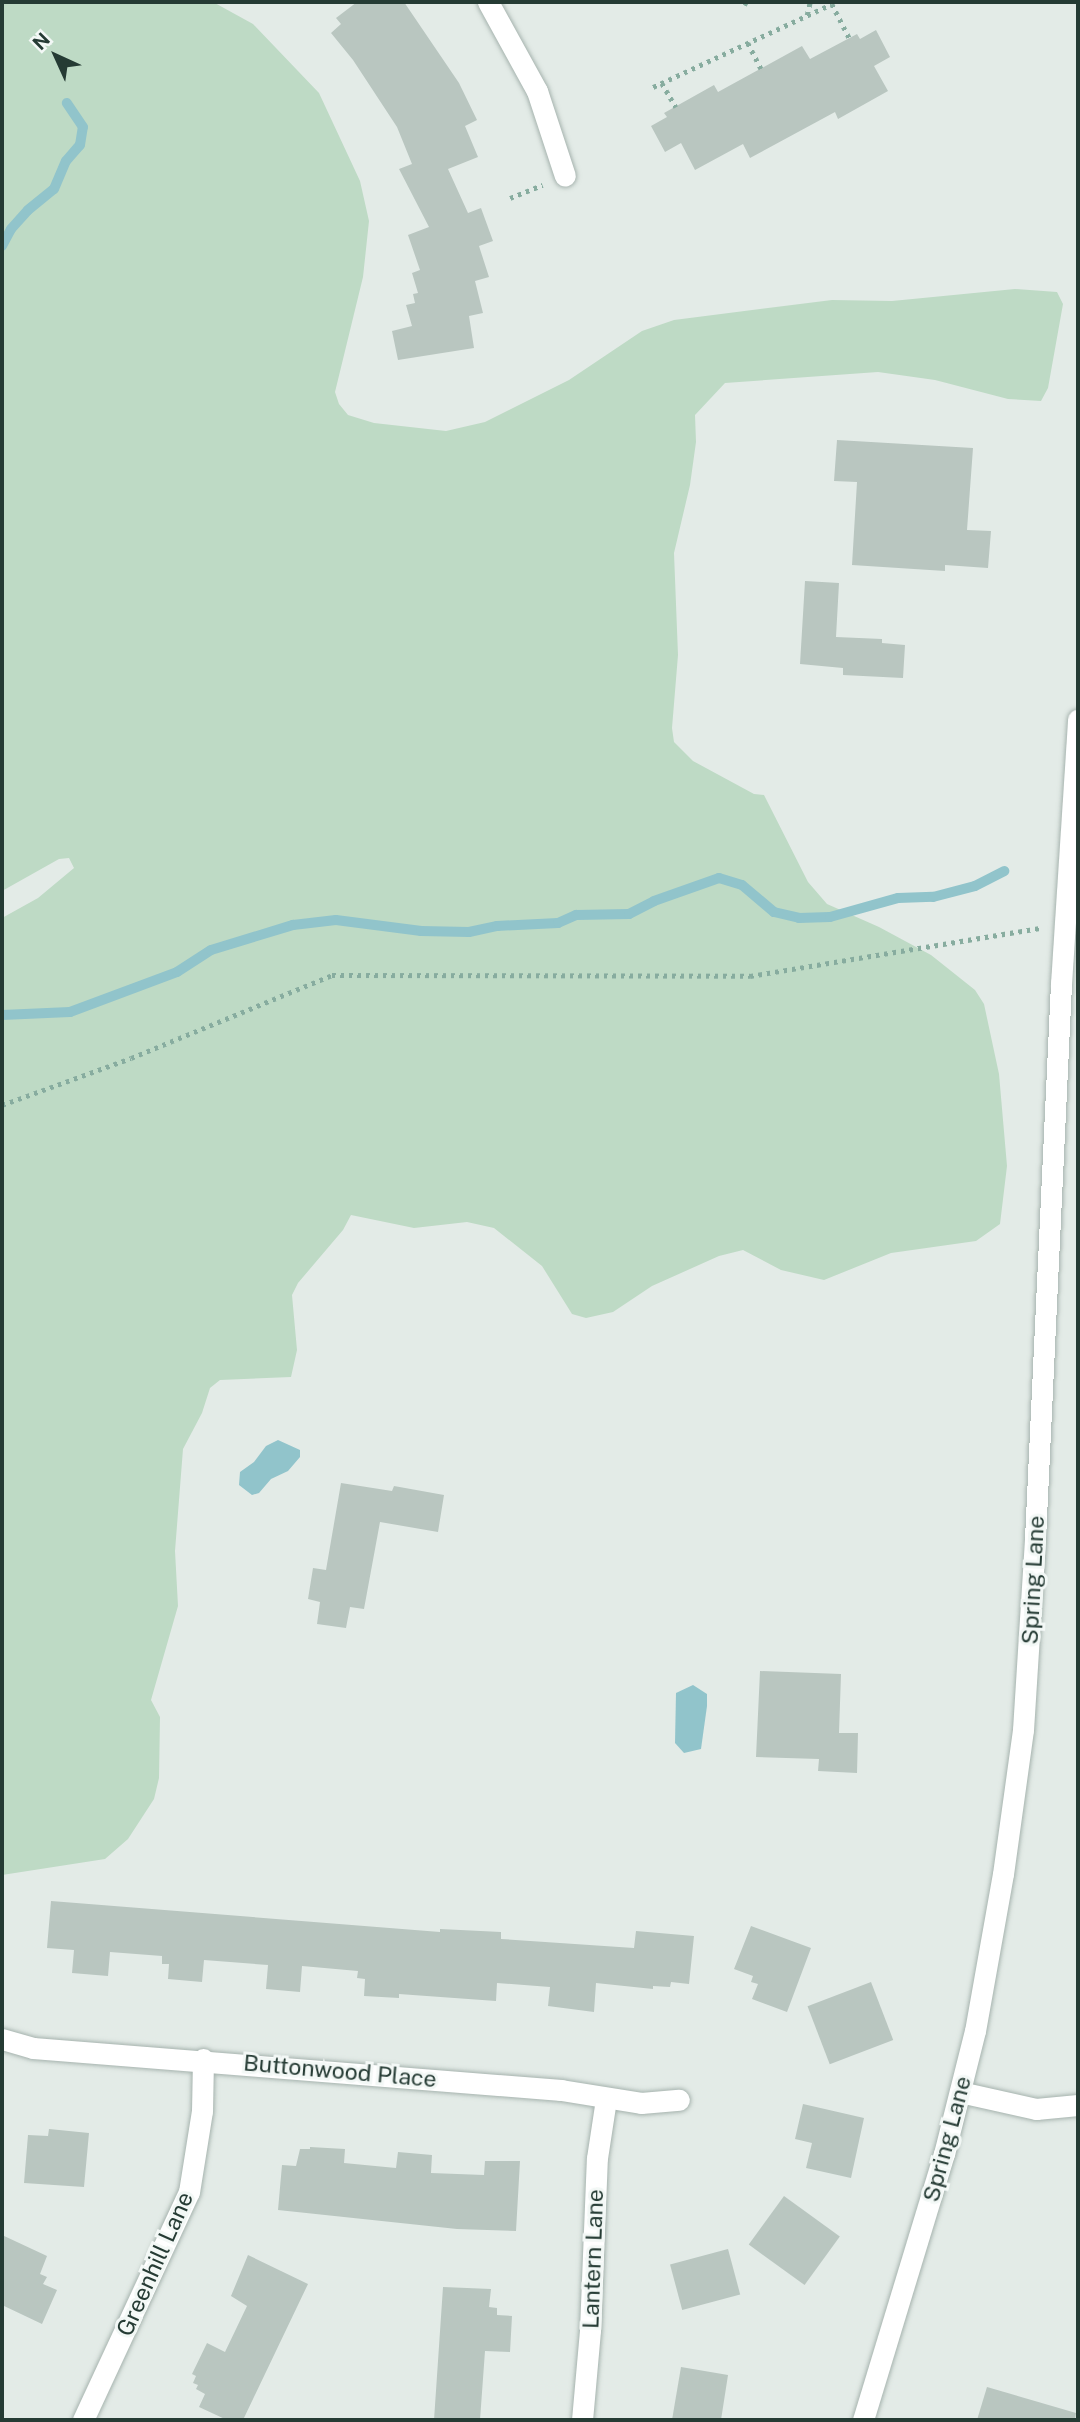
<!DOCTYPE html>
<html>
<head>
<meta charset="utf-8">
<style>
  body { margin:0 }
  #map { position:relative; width:1080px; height:2422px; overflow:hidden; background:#e3ebe7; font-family:"Public Sans",sans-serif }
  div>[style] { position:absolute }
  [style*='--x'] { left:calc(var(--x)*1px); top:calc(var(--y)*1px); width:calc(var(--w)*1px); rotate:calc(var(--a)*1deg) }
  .green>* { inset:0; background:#bedac5 }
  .water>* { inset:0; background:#91c4cb }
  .stream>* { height:10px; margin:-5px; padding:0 5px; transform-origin:5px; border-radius:5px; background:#91c4cb }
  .building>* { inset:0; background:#b9c6c0; transform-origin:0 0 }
  .path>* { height:4.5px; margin-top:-2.25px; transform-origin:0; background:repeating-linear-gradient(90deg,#87ac9f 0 3.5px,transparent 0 8.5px) }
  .roads { filter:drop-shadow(0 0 2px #a6b3ae) drop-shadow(0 0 2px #a6b3ae) }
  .minor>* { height:21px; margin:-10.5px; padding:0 10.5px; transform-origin:10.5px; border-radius:10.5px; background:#fff }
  span { translate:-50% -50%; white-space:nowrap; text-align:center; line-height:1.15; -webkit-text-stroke:6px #f3f8f6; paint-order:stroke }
  .street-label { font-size:23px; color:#253b34 }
  .frame { position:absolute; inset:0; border:4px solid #253b34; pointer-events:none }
  .north { position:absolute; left:21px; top:21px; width:70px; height:70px; -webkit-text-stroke:5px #f3f8f6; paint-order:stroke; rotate:315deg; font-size:19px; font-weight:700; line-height:28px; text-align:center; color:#253b34 }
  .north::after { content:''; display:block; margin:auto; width:24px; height:32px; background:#253b34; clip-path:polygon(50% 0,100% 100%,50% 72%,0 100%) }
</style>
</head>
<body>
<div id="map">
  <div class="green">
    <div style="clip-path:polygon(2px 2px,213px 2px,253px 24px,319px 93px,360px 181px,369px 221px,363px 277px,335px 392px,339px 404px,348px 415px,374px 423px,446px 431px,485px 422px,569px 380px,642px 331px,674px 320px,832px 300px,892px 301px,1015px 289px,1057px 292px,1063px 304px,1048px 388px,1041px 401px,1008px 399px,935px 380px,878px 372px,725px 383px,695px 415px,696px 442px,690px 485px,674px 553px,678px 655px,672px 728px,674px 742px,693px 761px,754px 794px,764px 795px,808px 882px,827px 904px,879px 927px,931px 955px,975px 990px,984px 1004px,999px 1074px,1007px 1166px,1000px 1224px,976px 1241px,891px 1253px,824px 1280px,781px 1270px,743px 1250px,719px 1256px,652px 1286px,613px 1312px,586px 1318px,572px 1314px,542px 1266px,494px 1228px,467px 1222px,414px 1228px,351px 1215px,343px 1230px,298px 1283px,292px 1295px,297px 1350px,291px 1377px,220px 1380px,210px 1388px,202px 1413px,183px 1449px,175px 1551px,178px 1606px,151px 1700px,160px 1717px,159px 1778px,154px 1799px,128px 1839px,105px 1859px,2px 1875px,2px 918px,38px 898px,74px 868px,69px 858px,59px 859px,2px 891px)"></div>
  </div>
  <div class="water">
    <div style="clip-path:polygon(278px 1440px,300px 1450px,300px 1457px,288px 1471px,271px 1479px,259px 1493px,252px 1495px,239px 1485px,240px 1472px,254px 1462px,266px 1446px)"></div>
    <div style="clip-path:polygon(693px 1685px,707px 1694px,707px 1706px,701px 1749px,684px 1753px,675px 1743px,676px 1693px)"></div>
  </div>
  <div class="stream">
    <div style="--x:2;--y:246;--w:19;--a:-62"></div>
    <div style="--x:11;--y:229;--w:25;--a:-48"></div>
    <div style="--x:28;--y:210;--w:33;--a:-39"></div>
    <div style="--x:54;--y:189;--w:30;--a:-67"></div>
    <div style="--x:66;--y:161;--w:21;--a:-49"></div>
    <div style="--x:80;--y:145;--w:18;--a:-81"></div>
    <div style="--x:83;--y:127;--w:29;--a:-124"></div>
    <div style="--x:2;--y:1015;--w:68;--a:-2.5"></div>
    <div style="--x:70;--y:1012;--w:114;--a:-20.5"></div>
    <div style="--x:177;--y:972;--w:40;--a:-32.9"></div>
    <div style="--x:211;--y:950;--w:86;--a:-17"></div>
    <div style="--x:293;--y:925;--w:43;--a:-6.6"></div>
    <div style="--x:336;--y:920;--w:86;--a:7.4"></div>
    <div style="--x:421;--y:931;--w:48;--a:1.2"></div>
    <div style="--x:469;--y:932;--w:29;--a:-12"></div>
    <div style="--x:497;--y:926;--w:61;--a:-2.8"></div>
    <div style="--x:558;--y:923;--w:20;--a:-24"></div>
    <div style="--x:576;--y:915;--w:53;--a:-1.1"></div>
    <div style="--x:629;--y:914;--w:28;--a:-27"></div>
    <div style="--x:654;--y:901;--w:69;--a:-19.5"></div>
    <div style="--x:719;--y:878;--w:24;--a:17"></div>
    <div style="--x:742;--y:885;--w:42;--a:40.2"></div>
    <div style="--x:774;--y:912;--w:26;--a:13"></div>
    <div style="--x:799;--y:918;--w:31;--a:-2"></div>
    <div style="--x:830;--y:917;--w:71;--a:-15.6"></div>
    <div style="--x:898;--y:898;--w:35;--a:-2"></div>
    <div style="--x:933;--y:897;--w:43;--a:-14.7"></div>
    <div style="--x:975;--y:886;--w:33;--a:-27"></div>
  </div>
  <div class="building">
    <div style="clip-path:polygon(357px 2px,404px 2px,459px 83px,477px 120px,465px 126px,478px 157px,448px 169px,468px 213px,481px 208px,493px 241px,479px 246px,489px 277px,475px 281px,483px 313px,469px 316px,474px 348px,398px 360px,392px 331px,412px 326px,406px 305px,415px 303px,413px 294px,418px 293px,412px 273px,420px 270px,408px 235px,429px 227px,399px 169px,412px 164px,397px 127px,353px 60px,331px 33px,341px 24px,336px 18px)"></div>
    <div style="clip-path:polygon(876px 30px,890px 57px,874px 66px,888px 91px,838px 119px,835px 112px,750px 158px,743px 144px,695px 170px,681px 143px,665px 152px,651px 126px,667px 117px,664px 113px,714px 85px,718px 92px,802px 46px,810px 59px,857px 34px,860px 39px)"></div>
    <div style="clip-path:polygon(837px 440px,973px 448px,967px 530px,991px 531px,988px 568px,945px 565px,945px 571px,852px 565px,857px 482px,834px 481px)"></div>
    <div style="clip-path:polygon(805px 581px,839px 583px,836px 637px,882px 639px,882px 643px,905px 645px,903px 678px,843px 675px,843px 668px,800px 664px)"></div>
    <div style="clip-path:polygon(341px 1483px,392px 1491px,394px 1486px,444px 1495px,438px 1532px,380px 1522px,364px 1609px,350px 1607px,346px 1628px,317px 1624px,320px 1602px,308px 1599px,313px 1568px,326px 1570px)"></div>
    <div style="clip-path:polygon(760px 1671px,841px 1674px,839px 1733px,858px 1733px,857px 1773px,818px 1771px,819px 1759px,756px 1757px)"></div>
    <div style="clip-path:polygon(51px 1901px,440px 1932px,440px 1929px,501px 1932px,501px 1939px,634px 1948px,636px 1931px,694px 1936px,689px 1984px,671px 1982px,670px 1987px,653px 1986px,653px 1989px,596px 1983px,594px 2012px,548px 2006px,550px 1987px,497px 1983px,496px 2001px,399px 1994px,399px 1998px,364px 1996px,365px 1979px,357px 1978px,358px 1971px,302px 1966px,300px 1992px,266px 1989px,268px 1965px,204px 1960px,202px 1982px,168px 1979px,169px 1964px,162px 1964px,162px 1956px,110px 1952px,108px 1976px,72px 1973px,74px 1950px,47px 1948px)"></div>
    <div style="clip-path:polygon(751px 1926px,811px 1948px,787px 2012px,752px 1999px,758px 1984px,751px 1982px,753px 1976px,734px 1969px)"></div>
    <div style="left:871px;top:1982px;width:62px;height:68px;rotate:69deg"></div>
    <div style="clip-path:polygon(803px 2104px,864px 2118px,851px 2178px,806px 2168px,812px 2143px,795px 2139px)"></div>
    <div style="clip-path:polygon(49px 2129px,89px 2133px,84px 2187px,24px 2183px,28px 2135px,48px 2136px)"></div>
    <div style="clip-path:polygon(310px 2147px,345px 2149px,344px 2163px,396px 2168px,398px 2152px,432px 2155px,431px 2173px,484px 2175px,485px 2161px,520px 2161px,516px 2231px,457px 2229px,278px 2210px,282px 2165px,296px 2166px,300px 2149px,310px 2149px)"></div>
    <div style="left:784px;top:2196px;width:69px;height:60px;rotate:36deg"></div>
    <div style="clip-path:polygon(2px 2235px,47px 2256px,40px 2274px,47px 2277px,43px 2284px,57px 2290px,42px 2324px,2px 2305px)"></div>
    <div style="left:728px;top:2249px;width:47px;height:60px;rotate:75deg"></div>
    <div style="clip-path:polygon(248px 2255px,308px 2284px,243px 2420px,227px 2420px,199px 2407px,205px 2394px,196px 2389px,198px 2385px,193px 2383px,196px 2376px,192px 2374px,207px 2343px,225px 2352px,247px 2306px,231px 2296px)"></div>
    <div style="clip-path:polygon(443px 2287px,491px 2289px,489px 2307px,497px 2308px,497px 2315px,512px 2316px,510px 2352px,485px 2351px,480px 2420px,434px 2420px)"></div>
    <div style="clip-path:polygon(681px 2367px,728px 2375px,721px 2420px,672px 2420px)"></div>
    <div style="clip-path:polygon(987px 2387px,1076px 2413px,1075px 2420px,977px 2420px)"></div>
  </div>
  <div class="path">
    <div style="--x:744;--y:5;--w:4;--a:-56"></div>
    <div style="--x:807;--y:15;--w:13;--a:-77"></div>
    <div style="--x:748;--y:43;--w:29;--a:63"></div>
    <div style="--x:662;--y:83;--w:28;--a:60"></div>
    <div style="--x:653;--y:87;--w:197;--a:-24.9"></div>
    <div style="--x:832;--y:4;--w:38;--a:63"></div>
    <div style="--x:510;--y:198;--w:35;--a:-22"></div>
    <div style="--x:2;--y:1105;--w:137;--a:-20"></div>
    <div style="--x:131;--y:1058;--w:217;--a:-22.4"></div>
    <div style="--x:332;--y:975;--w:418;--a:0.1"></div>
    <div style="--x:750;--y:976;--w:294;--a:-9.4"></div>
  </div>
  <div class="roads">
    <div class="minor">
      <div style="--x:488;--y:2;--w:102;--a:61.2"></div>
      <div style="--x:537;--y:91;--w:89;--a:71.8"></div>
      <div style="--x:2;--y:2039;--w:32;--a:16"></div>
      <div style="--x:33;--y:2048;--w:530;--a:4.55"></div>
      <div style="--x:561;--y:2090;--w:81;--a:9.2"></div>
      <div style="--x:641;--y:2103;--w:38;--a:-5"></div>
      <div style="--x:960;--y:2092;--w:78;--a:12.6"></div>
      <div style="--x:1036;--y:2109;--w:42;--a:-5.4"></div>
      <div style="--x:83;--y:2420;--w:251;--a:-65.1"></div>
      <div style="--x:189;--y:2192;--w:82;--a:-80.9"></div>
      <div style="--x:202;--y:2111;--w:52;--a:-88.9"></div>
      <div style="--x:582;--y:2420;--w:90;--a:-84.9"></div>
      <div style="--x:590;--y:2330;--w:172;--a:-87.7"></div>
      <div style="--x:597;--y:2158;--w:60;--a:-81.3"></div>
      <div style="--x:863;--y:2420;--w:278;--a:-73.1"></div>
      <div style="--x:944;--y:2154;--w:127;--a:-75.9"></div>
      <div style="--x:975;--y:2031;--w:159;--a:-79.9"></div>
      <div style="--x:1003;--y:1874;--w:145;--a:-82.1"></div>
      <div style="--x:1023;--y:1730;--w:191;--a:-86.4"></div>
      <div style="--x:1035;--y:1539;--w:556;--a:-87.32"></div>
      <div style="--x:1061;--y:984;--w:265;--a:-86.3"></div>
    </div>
  </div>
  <div class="street-label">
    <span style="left:1033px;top:1580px;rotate:-87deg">Spring Lane</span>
    <span style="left:340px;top:2071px;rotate:5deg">Buttonwood Place</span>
    <span style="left:947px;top:2139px;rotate:-75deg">Spring Lane</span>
    <span style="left:593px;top:2259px;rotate:-88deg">Lantern Lane</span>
    <span style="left:155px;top:2264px;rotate:-66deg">Greenhill Lane</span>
  </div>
  <div class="frame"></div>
  <div class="north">N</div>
</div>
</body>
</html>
